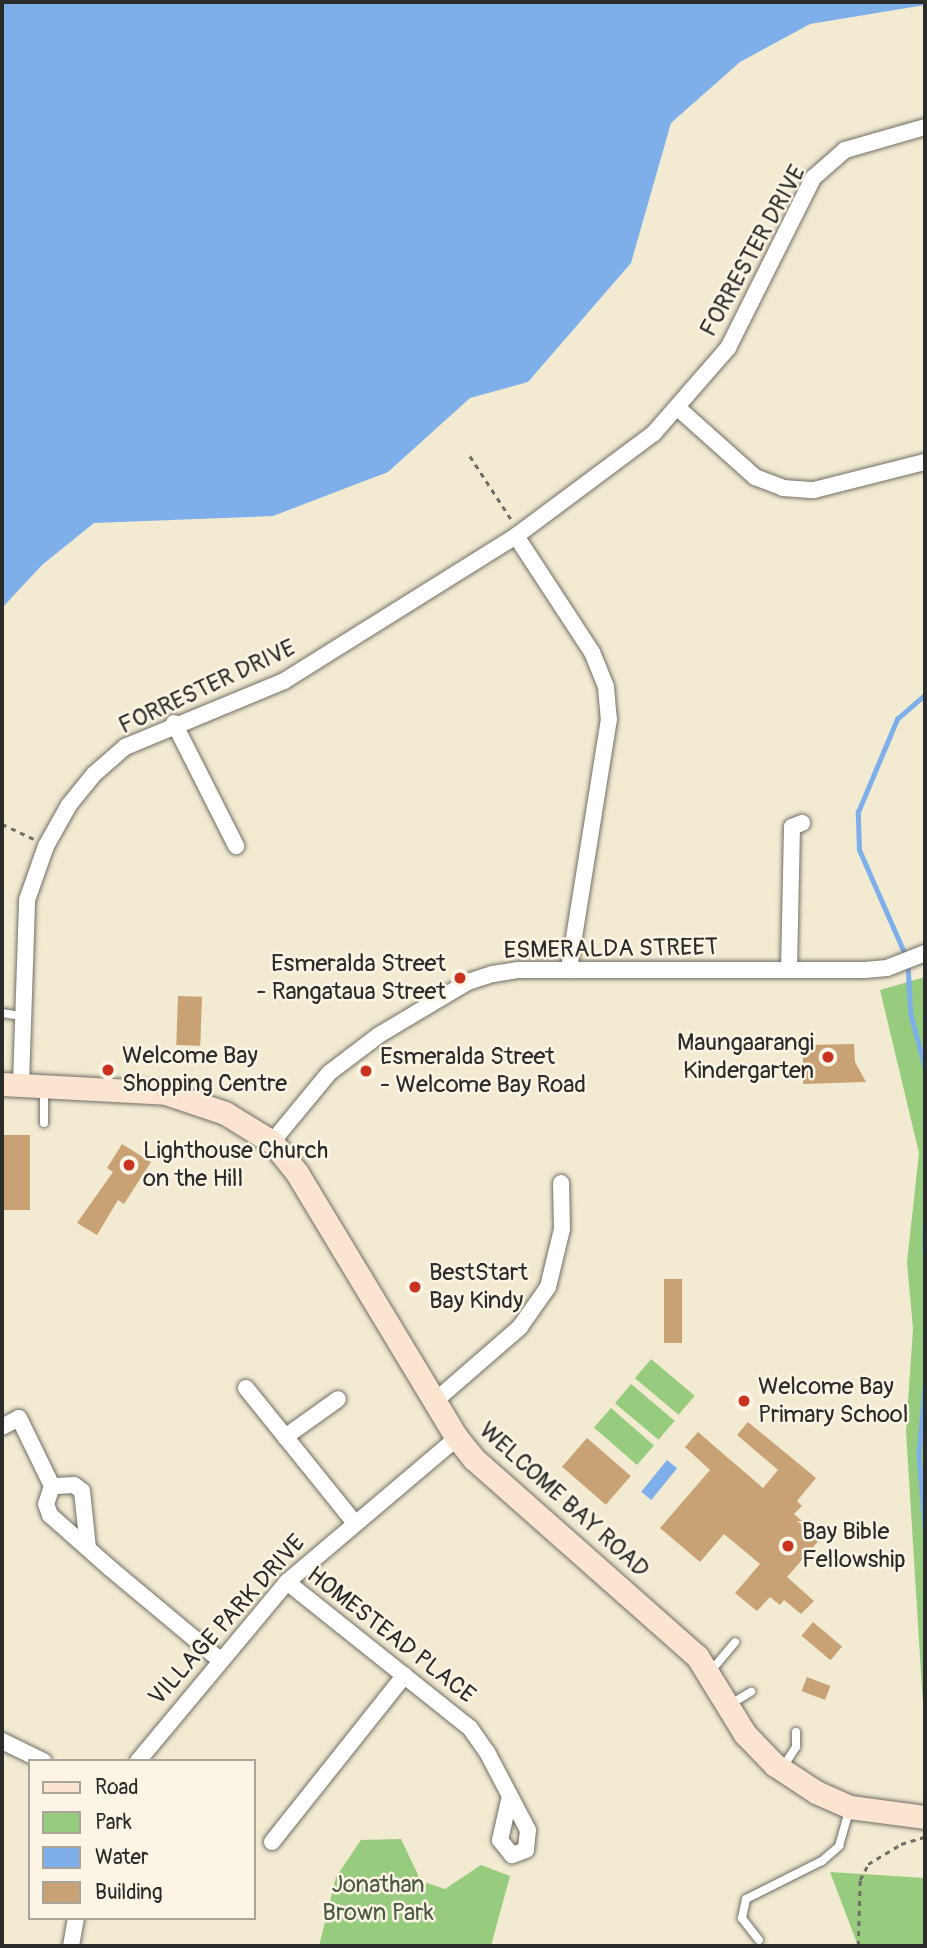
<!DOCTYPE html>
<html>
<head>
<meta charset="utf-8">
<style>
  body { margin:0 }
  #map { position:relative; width:927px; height:1948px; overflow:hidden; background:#f2ebd2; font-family:Pangolin,sans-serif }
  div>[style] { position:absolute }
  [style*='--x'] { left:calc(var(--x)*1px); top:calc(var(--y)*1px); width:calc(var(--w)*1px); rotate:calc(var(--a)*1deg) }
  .green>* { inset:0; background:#97cc7e; transform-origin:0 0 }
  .water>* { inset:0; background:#7fafea; transform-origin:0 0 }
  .stream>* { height:4.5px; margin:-2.25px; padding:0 2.25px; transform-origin:2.25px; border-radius:2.25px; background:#7fafea }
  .building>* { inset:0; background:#c8a175; transform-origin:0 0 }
  .path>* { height:2.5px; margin-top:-1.25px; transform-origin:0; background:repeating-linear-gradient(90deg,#716e65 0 5px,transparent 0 10px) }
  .roads { filter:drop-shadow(0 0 2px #716e65) drop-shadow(0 0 2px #716e65) }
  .lane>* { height:8px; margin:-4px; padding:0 4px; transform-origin:4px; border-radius:4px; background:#fff }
  .street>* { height:16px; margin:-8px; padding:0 8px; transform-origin:8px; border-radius:8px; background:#fff }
  .secondary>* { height:23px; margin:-11.5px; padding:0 11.5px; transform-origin:11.5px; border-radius:11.5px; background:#fce5d0 }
  .dots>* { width:19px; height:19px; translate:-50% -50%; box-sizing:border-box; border:4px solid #fcf5e5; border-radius:50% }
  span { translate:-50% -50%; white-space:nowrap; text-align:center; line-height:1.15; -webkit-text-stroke:5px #fcf5e5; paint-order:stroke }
  .street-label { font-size:24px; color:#2b2b2b }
  .poi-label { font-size:24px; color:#2b2b2b }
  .right { translate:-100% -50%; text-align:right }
  .left { translate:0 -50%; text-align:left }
  .park-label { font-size:24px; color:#4b5b44 }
  .frame { position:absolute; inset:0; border:4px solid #2b2b2b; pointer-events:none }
  .legend { position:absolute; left:28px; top:1759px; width:228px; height:161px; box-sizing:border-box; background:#fcf5e5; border:2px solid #a8a49b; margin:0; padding:9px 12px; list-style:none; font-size:21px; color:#2b2b2b }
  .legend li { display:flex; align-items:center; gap:14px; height:35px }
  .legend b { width:35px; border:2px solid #a8a49b }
</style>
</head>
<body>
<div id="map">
  <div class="green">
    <div style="clip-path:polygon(925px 977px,925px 1737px,906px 1431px,913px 1329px,907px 1262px,919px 1153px,880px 990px)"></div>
    <div style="left:651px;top:1359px;width:57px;height:25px;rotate:40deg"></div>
    <div style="left:631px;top:1384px;width:57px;height:25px;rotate:40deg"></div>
    <div style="left:611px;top:1408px;width:57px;height:26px;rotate:41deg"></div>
    <div style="clip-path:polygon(401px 1839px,421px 1881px,445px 1889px,481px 1865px,510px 1876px,491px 1946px,319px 1946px,336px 1877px,361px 1840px)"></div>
    <div style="clip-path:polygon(830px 1872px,925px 1878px,925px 1946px,858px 1946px)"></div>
  </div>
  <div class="water">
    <div style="clip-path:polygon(2px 2px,925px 2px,925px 5px,810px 24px,740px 62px,671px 123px,631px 263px,528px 382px,470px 398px,388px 472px,273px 516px,94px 523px,42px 565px,2px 608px)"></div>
    <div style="left:667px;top:1460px;width:13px;height:41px;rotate:39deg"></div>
  </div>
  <div class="stream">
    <div style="--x:906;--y:957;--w:117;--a:-113.7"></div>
    <div style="--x:859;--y:850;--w:38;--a:-92"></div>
    <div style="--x:858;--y:812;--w:101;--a:-67.2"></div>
    <div style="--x:897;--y:719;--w:37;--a:-41"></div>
    <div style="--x:908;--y:965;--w:50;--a:86.6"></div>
    <div style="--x:911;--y:1015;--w:54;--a:74.9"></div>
    <div style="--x:925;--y:1227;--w:24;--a:90"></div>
    <div style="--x:925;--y:1386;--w:69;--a:95"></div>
    <div style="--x:919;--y:1455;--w:73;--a:85.3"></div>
  </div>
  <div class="building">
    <div style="left:178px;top:996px;width:24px;height:49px;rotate:2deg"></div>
    <div style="clip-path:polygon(854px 1044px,855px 1062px,866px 1082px,803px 1084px,803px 1045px)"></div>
    <div style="left:2px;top:1135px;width:28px;height:75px"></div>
    <div style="clip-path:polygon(122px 1144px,151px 1162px,124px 1204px,118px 1200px,97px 1235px,77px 1223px,113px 1172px,107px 1168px)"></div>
    <div style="left:664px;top:1279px;width:18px;height:64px"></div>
    <div style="clip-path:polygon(748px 1422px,816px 1478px,797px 1501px,802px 1506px,794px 1514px,821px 1538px,787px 1577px,814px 1601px,801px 1614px,784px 1600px,780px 1605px,770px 1597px,757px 1611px,735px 1593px,760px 1564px,724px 1534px,700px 1562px,660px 1528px,710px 1470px,685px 1447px,698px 1432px,763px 1488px,778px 1470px,737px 1435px)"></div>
    <div style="left:587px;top:1438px;width:58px;height:38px;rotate:41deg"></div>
    <div style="left:813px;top:1622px;width:38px;height:18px;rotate:40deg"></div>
    <div style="left:807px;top:1677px;width:25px;height:15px;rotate:21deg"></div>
  </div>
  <div class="path">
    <div style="--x:470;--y:456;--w:75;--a:56.9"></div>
    <div style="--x:2;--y:824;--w:35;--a:25"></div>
    <div style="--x:858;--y:1946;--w:66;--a:-88.3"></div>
    <div style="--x:860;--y:1880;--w:18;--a:-63"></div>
    <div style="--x:868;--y:1864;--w:39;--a:-31"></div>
    <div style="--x:901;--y:1844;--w:24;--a:-17"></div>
  </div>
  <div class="roads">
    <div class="lane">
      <div style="--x:2;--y:1013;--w:20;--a:9"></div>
      <div style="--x:44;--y:1123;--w:36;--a:-90"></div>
      <div style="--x:710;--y:1672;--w:39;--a:-50"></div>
      <div style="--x:729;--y:1705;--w:26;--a:-31"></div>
      <div style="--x:783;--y:1767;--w:24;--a:-57"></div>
      <div style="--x:796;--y:1747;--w:15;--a:-90"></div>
      <div style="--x:759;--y:1940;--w:28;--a:-128"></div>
      <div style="--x:742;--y:1918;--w:19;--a:-78"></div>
      <div style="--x:746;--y:1899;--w:85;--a:-26.6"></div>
      <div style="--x:822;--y:1861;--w:23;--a:-41"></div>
      <div style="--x:839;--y:1846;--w:40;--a:-74"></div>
    </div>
    <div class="street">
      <div style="--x:679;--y:409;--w:102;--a:41.8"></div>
      <div style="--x:755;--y:477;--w:30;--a:21"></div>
      <div style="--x:783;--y:488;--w:31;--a:4"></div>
      <div style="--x:814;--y:490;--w:114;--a:-14.2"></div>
      <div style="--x:516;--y:536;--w:139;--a:56.8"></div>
      <div style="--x:592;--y:652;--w:38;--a:68"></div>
      <div style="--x:606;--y:687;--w:32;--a:85"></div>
      <div style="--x:609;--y:719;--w:254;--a:99.1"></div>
      <div style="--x:174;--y:723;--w:138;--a:63.2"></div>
      <div style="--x:789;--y:970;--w:143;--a:-88.8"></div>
      <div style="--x:792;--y:827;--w:11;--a:-22"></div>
      <div style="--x:21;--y:1084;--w:184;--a:-88.1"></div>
      <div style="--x:27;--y:900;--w:57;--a:-70.6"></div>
      <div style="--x:46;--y:846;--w:47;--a:-60.7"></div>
      <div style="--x:69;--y:805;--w:38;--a:-51"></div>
      <div style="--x:93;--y:775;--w:43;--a:-41.2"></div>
      <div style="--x:125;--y:747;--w:172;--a:-22.5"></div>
      <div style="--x:284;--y:681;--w:274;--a:-32"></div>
      <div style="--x:516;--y:536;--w:172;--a:-36.7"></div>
      <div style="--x:654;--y:433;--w:113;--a:-49"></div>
      <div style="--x:728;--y:348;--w:190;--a:-63.4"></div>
      <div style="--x:813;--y:178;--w:43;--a:-41.2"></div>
      <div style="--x:845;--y:150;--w:83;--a:-16"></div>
      <div style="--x:272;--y:1142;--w:89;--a:-50.4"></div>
      <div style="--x:329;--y:1073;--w:63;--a:-37.2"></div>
      <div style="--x:379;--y:1035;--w:104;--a:-30.8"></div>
      <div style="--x:468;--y:982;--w:26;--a:-18"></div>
      <div style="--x:493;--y:974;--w:26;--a:-9"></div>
      <div style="--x:519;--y:970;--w:346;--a:0"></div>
      <div style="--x:865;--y:970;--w:22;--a:-5"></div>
      <div style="--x:887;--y:968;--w:41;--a:-21.5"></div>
      <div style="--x:246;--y:1388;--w:174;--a:51.1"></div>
      <div style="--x:435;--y:1401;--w:113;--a:-41"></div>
      <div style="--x:520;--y:1327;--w:49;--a:-55"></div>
      <div style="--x:548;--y:1287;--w:60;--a:-76.4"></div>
      <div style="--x:562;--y:1229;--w:46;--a:-91.2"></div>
      <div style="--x:2;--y:1427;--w:19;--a:-28"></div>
      <div style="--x:19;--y:1418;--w:76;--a:64.1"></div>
      <div style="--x:285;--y:1437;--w:65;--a:-35.6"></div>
      <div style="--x:88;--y:1548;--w:57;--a:-96"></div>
      <div style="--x:82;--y:1491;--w:10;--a:-143"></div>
      <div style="--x:74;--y:1485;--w:22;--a:177"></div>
      <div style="--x:52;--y:1486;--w:19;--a:108"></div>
      <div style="--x:46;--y:1504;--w:12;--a:70"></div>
      <div style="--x:50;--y:1515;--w:81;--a:41.5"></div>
      <div style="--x:111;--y:1569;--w:142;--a:39.9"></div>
      <div style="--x:287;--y:1582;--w:234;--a:38.6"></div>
      <div style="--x:470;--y:1728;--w:29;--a:55"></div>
      <div style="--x:487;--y:1752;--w:88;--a:62.3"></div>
      <div style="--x:528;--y:1830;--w:20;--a:96"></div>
      <div style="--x:526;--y:1850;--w:15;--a:160"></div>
      <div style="--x:512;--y:1855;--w:19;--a:-129"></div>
      <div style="--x:500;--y:1840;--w:45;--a:-77.2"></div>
      <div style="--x:2;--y:1741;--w:46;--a:26"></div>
      <div style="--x:138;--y:1761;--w:233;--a:-50.2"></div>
      <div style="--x:287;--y:1582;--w:223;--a:-40.3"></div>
      <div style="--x:272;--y:1842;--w:213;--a:-51.5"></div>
      <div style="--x:71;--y:1946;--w:28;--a:-80"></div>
    </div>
    <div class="secondary">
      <div style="--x:2;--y:1084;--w:164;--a:3.1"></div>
      <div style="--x:166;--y:1093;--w:62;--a:18.7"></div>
      <div style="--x:225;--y:1113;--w:55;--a:31.7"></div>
      <div style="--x:272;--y:1142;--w:40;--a:51"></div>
      <div style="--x:297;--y:1173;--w:310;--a:58.9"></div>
      <div style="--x:457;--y:1438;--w:27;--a:51"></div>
      <div style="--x:474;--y:1459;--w:298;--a:41.5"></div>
      <div style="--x:697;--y:1656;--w:92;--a:58.4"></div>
      <div style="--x:745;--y:1734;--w:43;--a:45.9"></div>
      <div style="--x:775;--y:1765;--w:49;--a:33.4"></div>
      <div style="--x:816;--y:1792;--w:37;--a:24"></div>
      <div style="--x:850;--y:1807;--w:76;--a:7.6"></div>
    </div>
  </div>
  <div class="dots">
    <div style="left:460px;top:978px;background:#c8321e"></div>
    <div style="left:828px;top:1057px;background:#c8321e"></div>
    <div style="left:108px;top:1070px;background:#c8321e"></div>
    <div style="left:366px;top:1071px;background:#c8321e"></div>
    <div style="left:129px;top:1165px;background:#c8321e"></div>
    <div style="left:415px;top:1287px;background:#c8321e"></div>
    <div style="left:744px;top:1401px;background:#c8321e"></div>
    <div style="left:788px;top:1546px;background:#c8321e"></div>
  </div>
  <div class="street-label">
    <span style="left:753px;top:251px;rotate:-61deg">FORRESTER DRIVE</span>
    <span style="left:207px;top:687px;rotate:-25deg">FORRESTER DRIVE</span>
    <span style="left:611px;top:949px;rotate:-1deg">ESMERALDA STREET</span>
    <span style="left:564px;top:1500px;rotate:42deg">WELCOME BAY ROAD</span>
    <span style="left:227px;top:1620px;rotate:-48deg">VILLAGE PARK DRIVE</span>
    <span style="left:391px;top:1635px;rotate:38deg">HOMESTEAD PLACE</span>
  </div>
  <div class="poi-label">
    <span class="right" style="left:446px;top:978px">Esmeralda Street<br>- Rangataua Street</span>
    <span class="right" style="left:814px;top:1057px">Maungaarangi<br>Kindergarten</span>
    <span class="left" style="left:122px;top:1070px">Welcome Bay<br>Shopping Centre</span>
    <span class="left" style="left:380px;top:1071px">Esmeralda Street<br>- Welcome Bay Road</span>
    <span class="left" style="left:143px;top:1165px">Lighthouse Church<br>on the Hill</span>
    <span class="left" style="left:429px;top:1287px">BestStart<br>Bay Kindy</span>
    <span class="left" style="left:758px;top:1401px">Welcome Bay<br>Primary School</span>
    <span class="left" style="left:802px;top:1546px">Bay Bible<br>Fellowship</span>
  </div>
  <div class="park-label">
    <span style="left:378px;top:1899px">Jonathan<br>Brown Park</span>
  </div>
  <div class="frame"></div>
  <ul class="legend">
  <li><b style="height:9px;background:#fce5d0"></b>Road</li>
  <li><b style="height:19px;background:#97cc7e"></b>Park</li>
  <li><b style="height:19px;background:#7fafea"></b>Water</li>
  <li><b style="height:19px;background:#c8a175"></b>Building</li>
  </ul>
</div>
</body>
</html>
